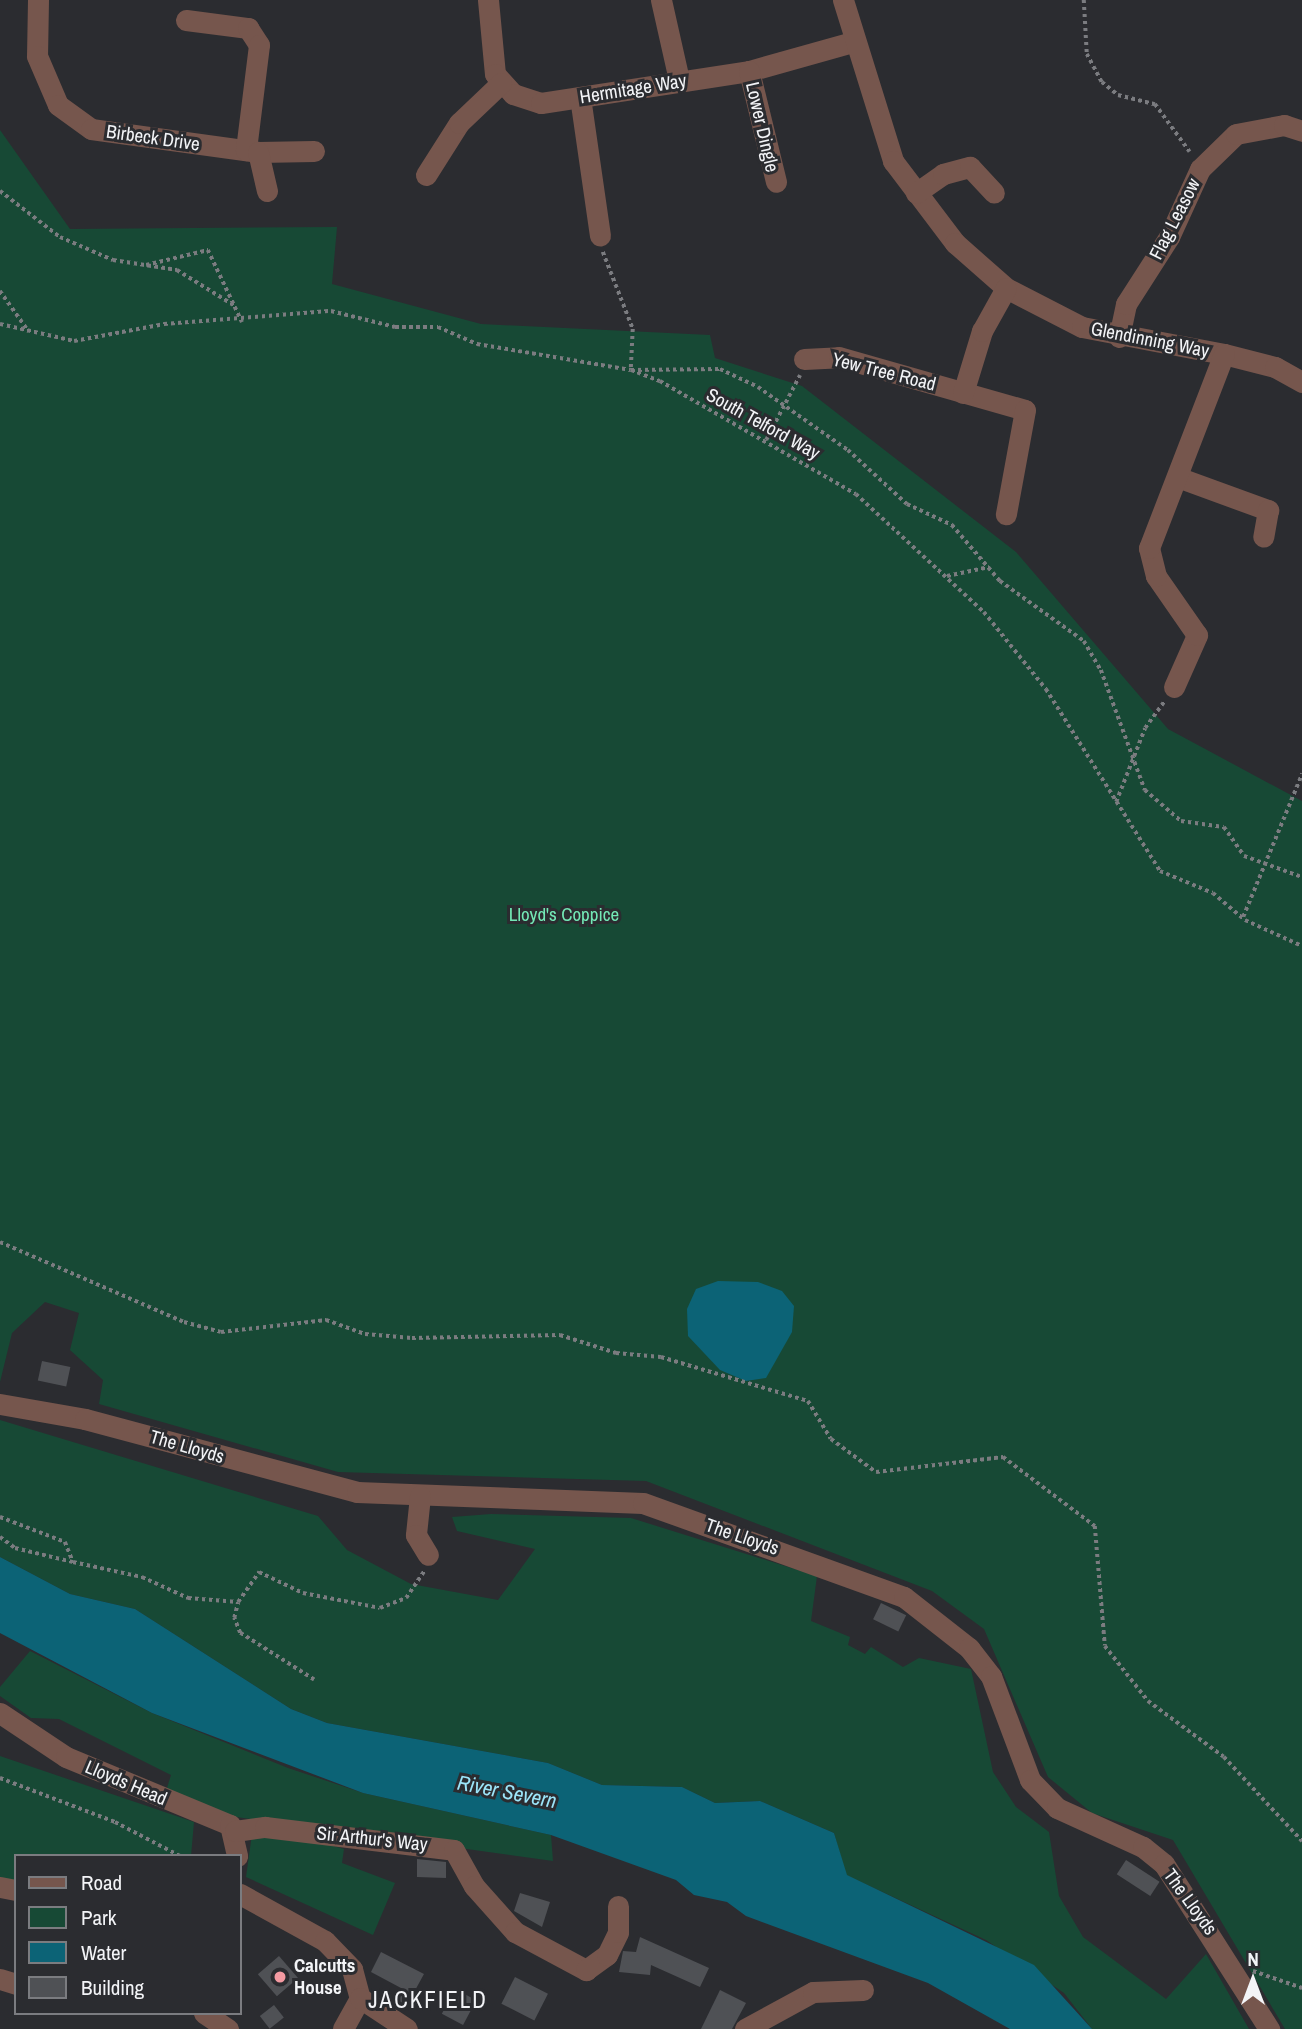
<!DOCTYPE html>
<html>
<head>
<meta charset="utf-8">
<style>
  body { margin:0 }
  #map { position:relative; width:1302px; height:2029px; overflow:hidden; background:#2b2c30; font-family:"Archivo Narrow",sans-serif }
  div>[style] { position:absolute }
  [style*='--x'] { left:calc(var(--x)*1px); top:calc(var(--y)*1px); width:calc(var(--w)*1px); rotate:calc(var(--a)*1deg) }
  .green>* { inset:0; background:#174935 }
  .water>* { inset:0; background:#0c6376 }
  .building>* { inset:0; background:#4f5155; transform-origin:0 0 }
  .path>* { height:3.5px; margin-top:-1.75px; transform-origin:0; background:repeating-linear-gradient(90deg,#7b7c80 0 3.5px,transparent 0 7px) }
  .minor>* { height:21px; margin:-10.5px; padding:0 10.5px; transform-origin:10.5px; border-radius:10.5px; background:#76564d }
  .dots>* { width:19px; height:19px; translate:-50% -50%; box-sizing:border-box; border:4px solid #2b2c30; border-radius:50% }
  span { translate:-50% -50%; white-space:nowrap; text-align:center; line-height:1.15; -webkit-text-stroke:6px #2b2c30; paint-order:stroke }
  .street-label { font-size:19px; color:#f3f4f7 }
  .park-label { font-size:19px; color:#73e8b6 }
  .poi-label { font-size:19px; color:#f3f4f7; font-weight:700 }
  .left { translate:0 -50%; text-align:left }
  .water-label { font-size:21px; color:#9ce5f9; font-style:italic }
  .quarter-label { font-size:23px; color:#f3f4f7; letter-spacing:2px }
  .legend { position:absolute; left:14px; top:1854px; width:228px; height:161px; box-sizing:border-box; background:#2b2c30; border:2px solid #7b7c80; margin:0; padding:9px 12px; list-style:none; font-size:21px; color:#f3f4f7 }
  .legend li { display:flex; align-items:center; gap:14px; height:35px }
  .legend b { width:35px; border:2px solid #7b7c80 }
  .north { position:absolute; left:1218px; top:1945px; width:70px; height:70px; -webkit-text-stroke:5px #2b2c30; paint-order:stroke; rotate:0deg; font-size:19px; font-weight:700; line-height:28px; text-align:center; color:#f3f4f7 }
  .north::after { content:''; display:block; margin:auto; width:24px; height:32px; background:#f3f4f7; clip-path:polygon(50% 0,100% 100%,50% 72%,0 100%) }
</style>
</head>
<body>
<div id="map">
  <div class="green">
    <div style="clip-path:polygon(0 130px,70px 229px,337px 227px,332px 284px,481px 324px,710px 335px,715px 358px,802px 386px,1016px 552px,1168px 729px,1302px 801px,1302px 2029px,1285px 2029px,1173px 1840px,1092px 1813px,1048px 1777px,984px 1629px,932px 1591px,646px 1481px,338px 1472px,99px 1404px,103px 1380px,70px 1350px,79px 1313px,45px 1302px,12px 1333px,0 1382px)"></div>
    <div style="clip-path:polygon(0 1420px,318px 1516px,347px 1550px,411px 1584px,498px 1600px,535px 1549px,457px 1531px,452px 1517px,491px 1514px,631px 1518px,817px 1576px,811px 1621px,850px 1637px,848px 1645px,865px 1654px,871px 1647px,903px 1667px,919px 1658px,971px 1669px,993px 1772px,1016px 1807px,1049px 1832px,1059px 1896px,1083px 1937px,1166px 1999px,1206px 1954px,1249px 2029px,1092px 2029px,1064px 1993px,986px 1940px,846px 1875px,834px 1833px,760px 1801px,715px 1803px,682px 1787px,602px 1785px,548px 1763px,327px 1723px,291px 1709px,135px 1609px,70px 1594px,0 1557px)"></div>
    <div style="clip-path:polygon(30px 1651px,152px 1713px,288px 1768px,363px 1793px,551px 1835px,553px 1861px,236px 1817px,166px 1791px,171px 1775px,59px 1719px,31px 1718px,0 1696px,0 1687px)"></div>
    <div style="clip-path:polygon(0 1756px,194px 1822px,191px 1856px,16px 1856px,16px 1886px,0 1883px)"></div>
    <div style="clip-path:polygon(252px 1834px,303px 1837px,344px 1849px,342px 1863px,395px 1883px,373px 1935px,246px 1877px)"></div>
  </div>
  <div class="water">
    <div style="clip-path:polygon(718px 1281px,758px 1282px,782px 1291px,794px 1306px,792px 1332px,766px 1378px,746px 1381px,720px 1370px,688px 1336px,687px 1309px,696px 1289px)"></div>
    <div style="clip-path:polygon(0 1557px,70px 1594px,135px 1609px,291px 1709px,327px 1723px,548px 1763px,602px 1785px,682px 1787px,715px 1803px,760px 1801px,834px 1833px,847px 1875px,1034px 1965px,1092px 2029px,1010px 2029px,928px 1983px,746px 1916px,727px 1902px,694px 1895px,676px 1880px,551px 1835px,363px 1793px,152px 1713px,0 1633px)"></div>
  </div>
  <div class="building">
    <div style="left:42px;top:1361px;width:29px;height:20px;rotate:12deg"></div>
    <div style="left:881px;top:1603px;width:28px;height:18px;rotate:26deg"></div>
    <div style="clip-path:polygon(417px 1859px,446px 1862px,446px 1878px,417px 1877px)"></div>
    <div style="left:1126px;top:1860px;width:40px;height:17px;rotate:33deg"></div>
    <div style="clip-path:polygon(520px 1893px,550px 1902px,542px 1927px,514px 1911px)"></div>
    <div style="clip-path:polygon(640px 1937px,709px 1968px,700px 1987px,651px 1965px,650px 1975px,619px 1972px,623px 1951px,636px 1952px)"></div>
    <div style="clip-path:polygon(381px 1952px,424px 1974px,407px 2005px,395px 1999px,401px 1988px,371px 1972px)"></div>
    <div style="left:279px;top:1956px;width:29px;height:28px;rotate:49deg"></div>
    <div style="left:515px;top:1977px;width:37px;height:30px;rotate:27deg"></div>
    <div style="left:455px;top:1989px;width:24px;height:28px;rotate:28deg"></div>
    <div style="clip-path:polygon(720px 1990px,746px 2003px,732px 2029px,701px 2029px)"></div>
    <div style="left:274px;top:2005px;width:16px;height:18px;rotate:52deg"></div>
  </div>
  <div class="path">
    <div style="--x:1084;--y:0;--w:54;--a:86.8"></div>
    <div style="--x:1087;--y:54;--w:32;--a:62"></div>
    <div style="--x:1102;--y:82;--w:21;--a:39"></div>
    <div style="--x:1118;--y:95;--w:38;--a:14"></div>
    <div style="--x:1155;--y:104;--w:59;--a:53.9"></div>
    <div style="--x:0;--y:191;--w:76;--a:37.5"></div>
    <div style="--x:60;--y:237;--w:58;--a:23.5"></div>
    <div style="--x:113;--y:260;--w:65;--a:8.9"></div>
    <div style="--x:177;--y:270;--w:68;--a:31.8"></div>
    <div style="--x:603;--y:252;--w:83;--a:68.7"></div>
    <div style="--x:633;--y:329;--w:41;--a:92.8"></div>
    <div style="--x:631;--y:370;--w:89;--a:-0.6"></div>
    <div style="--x:720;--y:369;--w:42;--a:25.3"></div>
    <div style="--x:758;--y:387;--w:110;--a:35"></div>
    <div style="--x:848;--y:450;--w:80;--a:42.5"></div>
    <div style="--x:907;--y:504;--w:50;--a:25"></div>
    <div style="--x:952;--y:525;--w:74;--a:49.4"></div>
    <div style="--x:1000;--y:581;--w:103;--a:35.5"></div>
    <div style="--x:1084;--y:641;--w:34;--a:60"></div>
    <div style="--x:1101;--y:670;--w:128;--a:69.9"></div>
    <div style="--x:1145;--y:790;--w:48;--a:40.7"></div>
    <div style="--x:1181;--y:821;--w:43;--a:7.9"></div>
    <div style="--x:1224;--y:827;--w:35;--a:55"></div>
    <div style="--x:1244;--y:856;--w:62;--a:19.9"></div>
    <div style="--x:146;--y:265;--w:64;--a:-13.6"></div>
    <div style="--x:208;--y:250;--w:80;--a:64.7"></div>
    <div style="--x:0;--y:291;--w:50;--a:54.7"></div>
    <div style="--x:0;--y:324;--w:76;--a:12.9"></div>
    <div style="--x:74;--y:341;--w:92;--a:-10.7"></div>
    <div style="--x:164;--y:324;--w:168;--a:-4.5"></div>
    <div style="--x:331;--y:311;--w:66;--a:14"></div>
    <div style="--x:395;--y:327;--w:43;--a:0"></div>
    <div style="--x:438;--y:327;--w:43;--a:23.6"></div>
    <div style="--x:477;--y:344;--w:156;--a:9.6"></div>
    <div style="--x:631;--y:370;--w:31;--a:21"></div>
    <div style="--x:660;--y:381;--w:226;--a:30"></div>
    <div style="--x:856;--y:494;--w:174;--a:42.7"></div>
    <div style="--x:984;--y:612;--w:99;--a:51.2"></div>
    <div style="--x:1046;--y:689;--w:215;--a:57.9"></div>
    <div style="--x:1160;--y:871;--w:57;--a:22.5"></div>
    <div style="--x:1213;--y:893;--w:42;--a:40.2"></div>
    <div style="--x:1245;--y:920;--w:63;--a:24.5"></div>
    <div style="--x:766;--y:440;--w:73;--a:-62.4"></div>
    <div style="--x:947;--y:576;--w:43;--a:-12.1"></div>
    <div style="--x:1116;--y:802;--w:79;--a:-68.6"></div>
    <div style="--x:1145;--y:728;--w:34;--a:-54"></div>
    <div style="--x:1243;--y:917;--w:155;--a:-67.6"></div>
    <div style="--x:0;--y:1242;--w:201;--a:23.5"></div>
    <div style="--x:184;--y:1322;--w:38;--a:15"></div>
    <div style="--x:221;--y:1332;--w:106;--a:-6.5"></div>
    <div style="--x:326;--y:1320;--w:41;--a:19.7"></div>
    <div style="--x:365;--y:1334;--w:47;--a:4.9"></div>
    <div style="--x:412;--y:1338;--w:148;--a:-1.2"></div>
    <div style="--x:560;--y:1335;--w:59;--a:17.8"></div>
    <div style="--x:616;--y:1353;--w:45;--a:5.1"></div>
    <div style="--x:661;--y:1357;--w:153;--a:16.7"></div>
    <div style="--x:808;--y:1401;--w:44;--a:58.8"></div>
    <div style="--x:831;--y:1439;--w:56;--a:36.3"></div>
    <div style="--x:876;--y:1472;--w:128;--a:-6.7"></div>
    <div style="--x:1003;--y:1457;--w:115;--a:36.9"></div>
    <div style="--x:1095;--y:1526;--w:120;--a:85.2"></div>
    <div style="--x:1105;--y:1646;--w:70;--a:52"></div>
    <div style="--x:1148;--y:1701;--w:94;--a:36.4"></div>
    <div style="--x:1224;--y:1757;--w:115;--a:47.1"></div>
    <div style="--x:0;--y:1517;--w:70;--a:21"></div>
    <div style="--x:65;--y:1542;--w:22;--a:68"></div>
    <div style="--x:73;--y:1562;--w:71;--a:12.3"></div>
    <div style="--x:142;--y:1577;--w:51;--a:24.5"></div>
    <div style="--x:188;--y:1598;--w:50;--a:4.6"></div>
    <div style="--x:0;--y:1537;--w:19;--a:36"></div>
    <div style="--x:15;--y:1548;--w:60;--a:13.6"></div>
    <div style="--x:314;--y:1680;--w:88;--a:-147.6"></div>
    <div style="--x:240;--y:1633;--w:16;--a:-112"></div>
    <div style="--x:234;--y:1618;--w:16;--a:-76"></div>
    <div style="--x:238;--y:1602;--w:37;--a:-55"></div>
    <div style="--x:259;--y:1572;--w:49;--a:25.5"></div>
    <div style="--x:303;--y:1593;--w:78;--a:11"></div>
    <div style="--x:380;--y:1608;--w:28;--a:-21"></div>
    <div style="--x:406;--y:1598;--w:32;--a:-56"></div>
    <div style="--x:0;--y:1778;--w:123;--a:20.9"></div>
    <div style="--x:115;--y:1822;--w:73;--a:27.6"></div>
    <div style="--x:1253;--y:1971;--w:52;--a:19.1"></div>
  </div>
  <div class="minor">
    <div style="--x:38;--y:0;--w:56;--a:91"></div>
    <div style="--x:37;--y:56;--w:53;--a:66.8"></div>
    <div style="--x:58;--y:105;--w:41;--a:36"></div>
    <div style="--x:91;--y:129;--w:169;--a:7.8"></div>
    <div style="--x:258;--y:152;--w:56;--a:-1"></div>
    <div style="--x:488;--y:0;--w:74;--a:84.6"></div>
    <div style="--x:495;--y:74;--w:27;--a:48"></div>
    <div style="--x:513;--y:94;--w:29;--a:18"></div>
    <div style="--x:541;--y:103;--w:210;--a:-8.7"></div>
    <div style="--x:749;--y:71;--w:107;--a:-15.7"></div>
    <div style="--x:661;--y:0;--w:82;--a:77.3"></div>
    <div style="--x:843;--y:0;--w:169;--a:72.7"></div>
    <div style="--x:893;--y:161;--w:103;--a:52.9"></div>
    <div style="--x:955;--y:243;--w:68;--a:41.4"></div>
    <div style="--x:1006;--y:288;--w:85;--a:27.2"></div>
    <div style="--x:1082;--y:327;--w:145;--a:10.8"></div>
    <div style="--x:1224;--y:354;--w:53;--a:14.3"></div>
    <div style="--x:1275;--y:367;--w:31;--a:29"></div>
    <div style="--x:186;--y:20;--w:63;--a:7.4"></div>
    <div style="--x:248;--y:28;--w:20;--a:57"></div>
    <div style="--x:259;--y:45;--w:106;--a:97.1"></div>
    <div style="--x:749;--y:71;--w:114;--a:76.3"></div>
    <div style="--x:580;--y:97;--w:140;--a:81.8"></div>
    <div style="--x:258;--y:152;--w:40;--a:77"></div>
    <div style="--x:426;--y:175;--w:62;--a:-57.6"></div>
    <div style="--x:459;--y:123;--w:58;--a:-43.6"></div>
    <div style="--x:916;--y:193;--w:33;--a:-35"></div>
    <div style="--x:943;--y:174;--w:28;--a:-15"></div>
    <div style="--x:970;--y:167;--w:35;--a:47"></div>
    <div style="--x:1119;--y:337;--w:34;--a:-78"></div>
    <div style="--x:1126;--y:304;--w:80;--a:-57.3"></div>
    <div style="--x:1169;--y:237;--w:75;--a:-65.5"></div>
    <div style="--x:1200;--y:169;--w:50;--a:-44.2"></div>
    <div style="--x:1236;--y:134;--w:49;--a:-10.6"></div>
    <div style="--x:1284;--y:125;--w:19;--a:18"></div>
    <div style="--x:804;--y:359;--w:35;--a:-3"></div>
    <div style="--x:839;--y:357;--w:193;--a:15.9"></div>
    <div style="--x:1025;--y:410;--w:106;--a:100.4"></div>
    <div style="--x:963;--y:393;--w:65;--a:-73"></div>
    <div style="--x:982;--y:331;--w:49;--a:-60.8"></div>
    <div style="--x:1180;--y:478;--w:94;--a:20"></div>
    <div style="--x:1268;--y:510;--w:27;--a:100"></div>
    <div style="--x:1174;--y:687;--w:57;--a:-66.1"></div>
    <div style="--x:1197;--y:635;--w:72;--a:-124.8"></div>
    <div style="--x:1156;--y:576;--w:29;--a:-104"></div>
    <div style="--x:1149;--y:548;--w:208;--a:-68.9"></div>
    <div style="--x:0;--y:1404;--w:86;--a:10"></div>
    <div style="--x:85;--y:1419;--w:282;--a:15"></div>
    <div style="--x:357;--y:1492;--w:286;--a:2.2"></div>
    <div style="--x:643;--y:1503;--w:277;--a:19.8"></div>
    <div style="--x:904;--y:1597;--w:83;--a:38.1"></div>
    <div style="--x:969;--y:1648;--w:36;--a:52"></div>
    <div style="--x:991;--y:1676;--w:111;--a:69.4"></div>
    <div style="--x:1030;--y:1780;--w:39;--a:46"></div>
    <div style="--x:1057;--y:1808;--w:94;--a:24.4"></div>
    <div style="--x:1143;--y:1847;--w:27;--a:39"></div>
    <div style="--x:1164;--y:1864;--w:196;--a:57.5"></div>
    <div style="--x:420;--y:1496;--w:39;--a:96"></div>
    <div style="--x:416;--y:1535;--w:23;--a:59"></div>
    <div style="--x:0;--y:1713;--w:79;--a:33.7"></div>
    <div style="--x:66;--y:1757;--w:178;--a:22.5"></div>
    <div style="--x:230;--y:1825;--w:32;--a:77"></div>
    <div style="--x:235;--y:1831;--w:30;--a:-8"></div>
    <div style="--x:265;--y:1827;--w:190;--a:6.9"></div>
    <div style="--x:454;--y:1850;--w:41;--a:60.9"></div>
    <div style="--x:474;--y:1886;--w:62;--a:48.3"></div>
    <div style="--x:515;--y:1932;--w:81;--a:28.2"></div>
    <div style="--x:586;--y:1970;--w:26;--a:-36"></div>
    <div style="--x:607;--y:1955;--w:25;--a:-64"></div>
    <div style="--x:618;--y:1932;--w:26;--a:-90"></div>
    <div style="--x:0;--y:1887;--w:16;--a:11"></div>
    <div style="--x:240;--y:1894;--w:97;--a:28.9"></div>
    <div style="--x:325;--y:1941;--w:39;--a:46"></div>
    <div style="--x:352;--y:1969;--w:30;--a:75"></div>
    <div style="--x:360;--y:1998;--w:35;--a:119"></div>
    <div style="--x:0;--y:1979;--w:17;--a:17"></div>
    <div style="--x:360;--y:1998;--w:56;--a:33.4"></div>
    <div style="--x:204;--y:2013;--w:29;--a:34"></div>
    <div style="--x:745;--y:2029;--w:77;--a:-28.6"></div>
    <div style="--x:813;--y:1992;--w:50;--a:-2.3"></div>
  </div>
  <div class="dots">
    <div style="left:280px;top:1977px;background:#f49aa2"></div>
  </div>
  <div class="street-label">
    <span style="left:633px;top:89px;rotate:-9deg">Hermitage Way</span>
    <span style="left:762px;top:127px;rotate:77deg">Lower Dingle</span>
    <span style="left:153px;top:138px;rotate:8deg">Birbeck Drive</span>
    <span style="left:1175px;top:219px;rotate:-63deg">Flag Leasow</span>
    <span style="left:1150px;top:340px;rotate:11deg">Glendinning Way</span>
    <span style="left:884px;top:372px;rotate:14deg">Yew Tree Road</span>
    <span style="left:763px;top:424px;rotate:29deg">South Telford Way</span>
    <span style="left:187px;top:1447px;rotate:16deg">The Lloyds</span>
    <span style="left:742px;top:1537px;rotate:19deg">The Lloyds</span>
    <span style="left:126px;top:1783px;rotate:23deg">Lloyds Head</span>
    <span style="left:372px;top:1839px;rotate:6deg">Sir Arthur's Way</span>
    <span style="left:1190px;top:1902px;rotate:54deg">The Lloyds</span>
  </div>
  <div class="park-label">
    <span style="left:564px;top:915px">Lloyd's Coppice</span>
  </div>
  <div class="poi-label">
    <span class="left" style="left:294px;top:1977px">Calcutts<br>House</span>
  </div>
  <div class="water-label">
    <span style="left:507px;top:1792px;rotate:11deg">River Severn</span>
  </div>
  <div class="quarter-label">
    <span style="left:428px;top:2000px">JACKFIELD</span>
  </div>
  <ul class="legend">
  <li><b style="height:9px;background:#76564d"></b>Road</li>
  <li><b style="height:19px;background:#174935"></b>Park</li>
  <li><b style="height:19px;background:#0c6376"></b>Water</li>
  <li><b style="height:19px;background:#4f5155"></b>Building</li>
  </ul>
  <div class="north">N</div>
</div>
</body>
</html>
